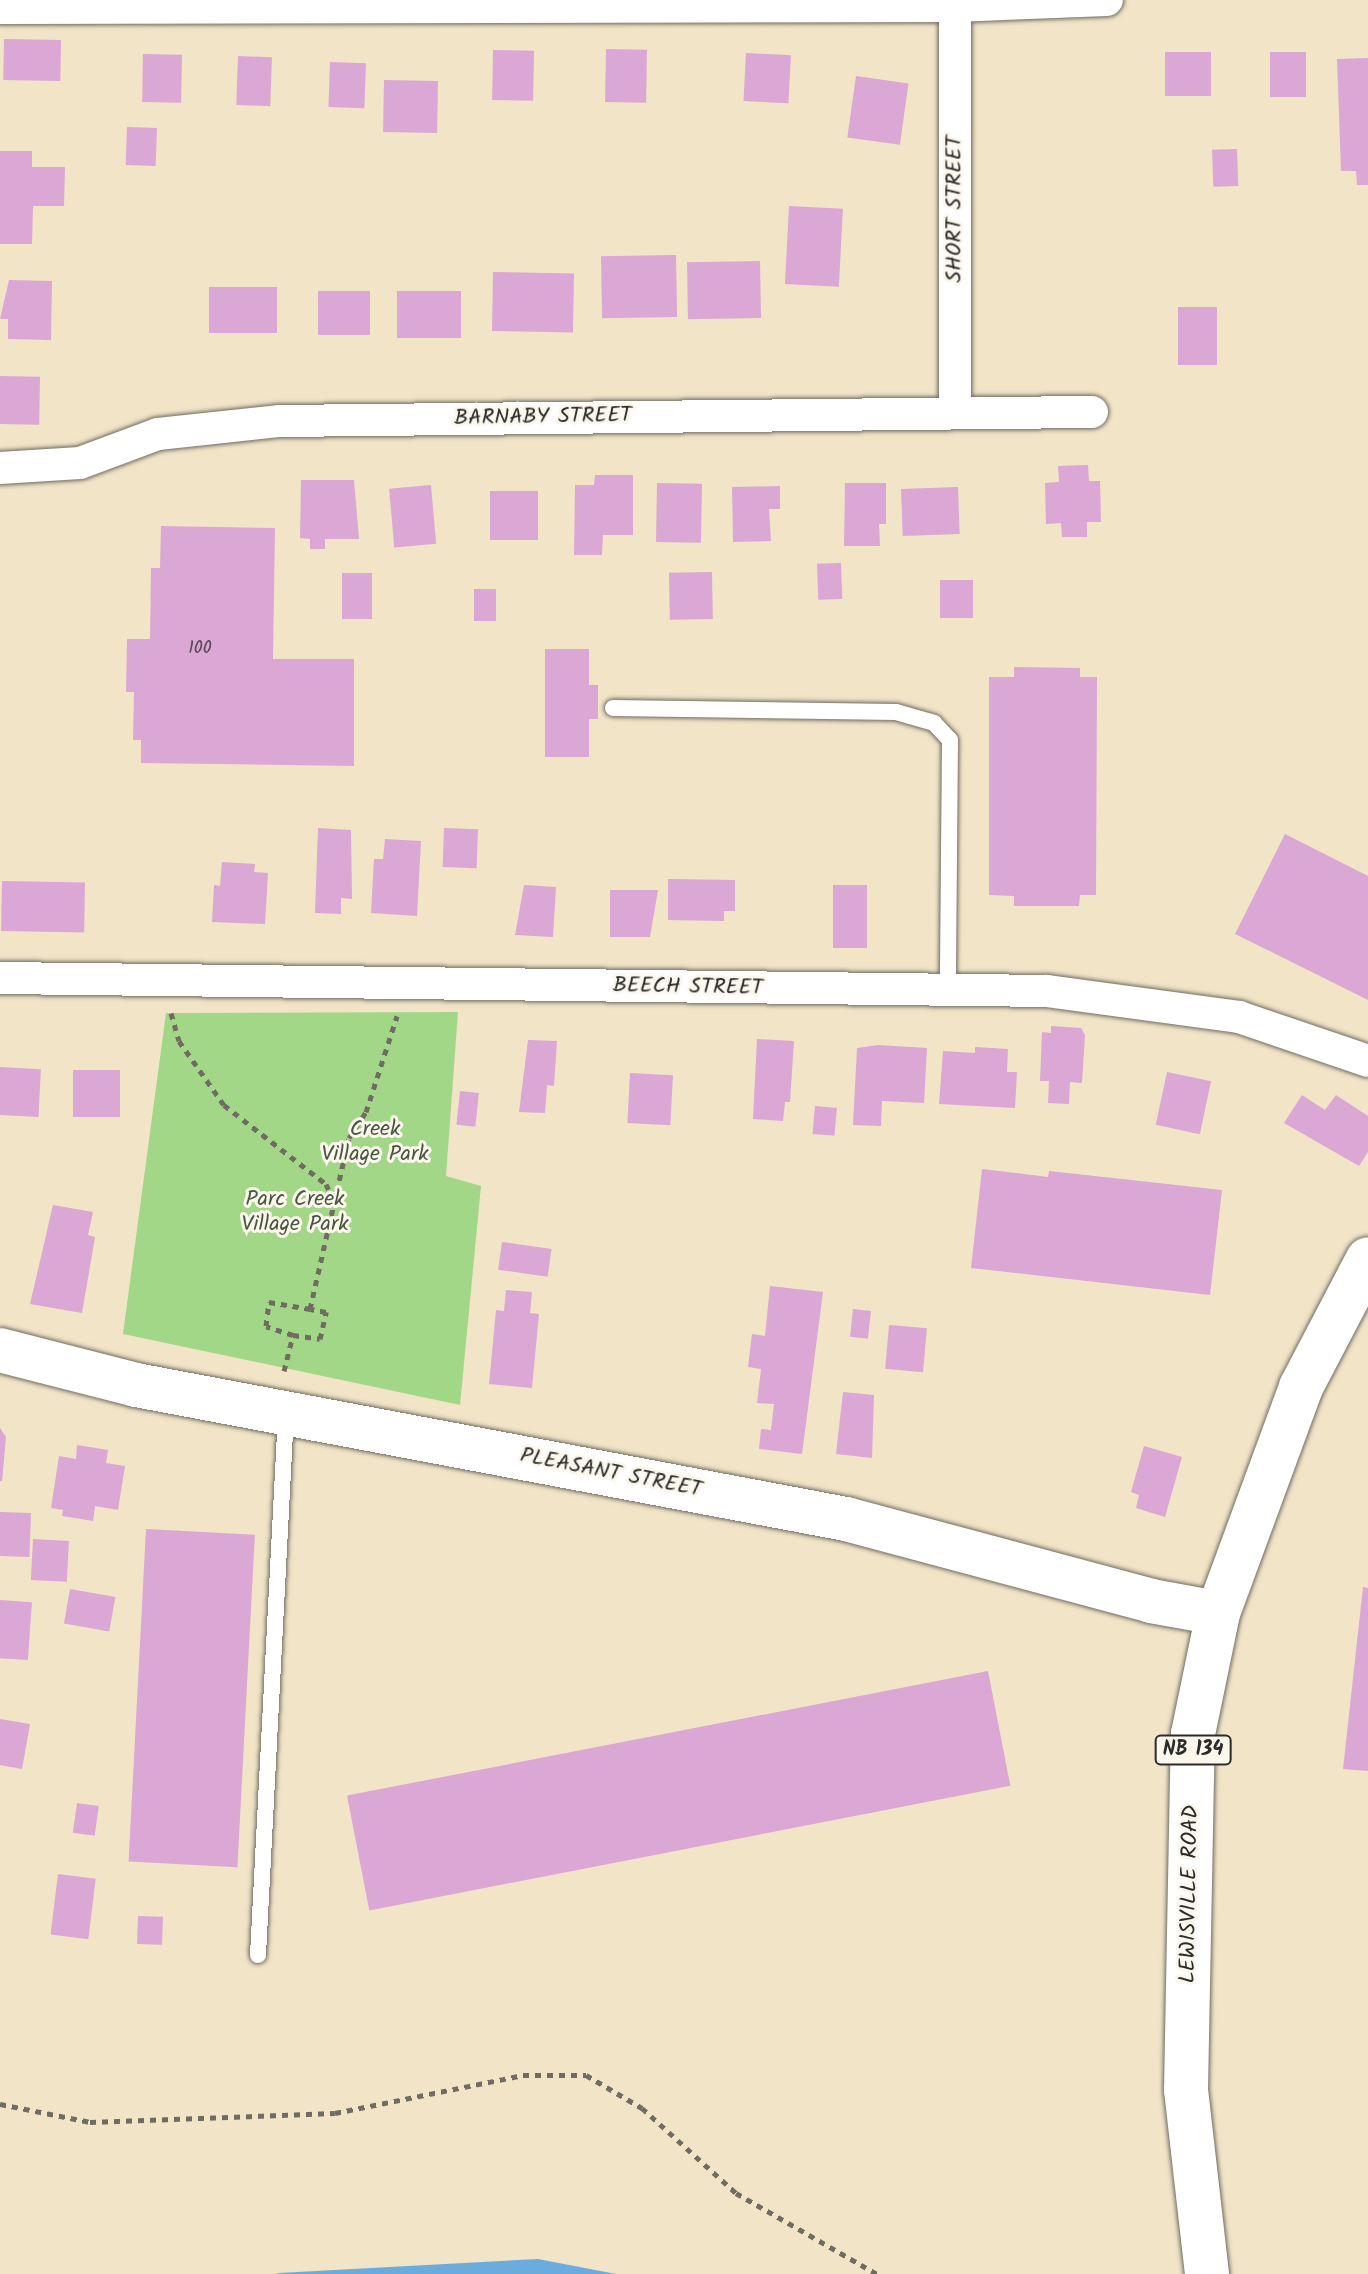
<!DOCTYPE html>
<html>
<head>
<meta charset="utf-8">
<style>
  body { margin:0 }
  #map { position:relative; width:1368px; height:2274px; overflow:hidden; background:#f1e4c7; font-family:Kalam,sans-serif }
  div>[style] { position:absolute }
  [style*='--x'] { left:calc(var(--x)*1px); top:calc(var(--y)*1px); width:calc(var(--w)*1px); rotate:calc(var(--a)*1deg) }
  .green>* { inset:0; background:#a3d788 }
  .water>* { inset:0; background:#6aacde }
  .building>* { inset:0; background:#dba7d5; transform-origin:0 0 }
  .path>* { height:5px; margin-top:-2.5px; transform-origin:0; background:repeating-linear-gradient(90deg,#706c62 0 6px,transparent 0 12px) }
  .roads { filter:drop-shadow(0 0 2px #706c62) drop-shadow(0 0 2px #706c62) }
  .lane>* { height:16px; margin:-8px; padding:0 8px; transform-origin:8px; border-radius:8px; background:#fff }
  .street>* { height:32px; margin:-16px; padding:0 16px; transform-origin:16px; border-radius:16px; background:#fff }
  .secondary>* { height:44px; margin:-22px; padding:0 22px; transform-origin:22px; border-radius:22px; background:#fff }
  .primary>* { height:44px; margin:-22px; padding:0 22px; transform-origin:22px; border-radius:22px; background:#fff }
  span { translate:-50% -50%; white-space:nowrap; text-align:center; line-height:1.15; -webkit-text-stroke:6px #fbf7ec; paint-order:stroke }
  .number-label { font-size:18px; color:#574a56 }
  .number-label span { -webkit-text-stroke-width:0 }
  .shield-label span { padding:2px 6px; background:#fbf7ec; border:2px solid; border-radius:6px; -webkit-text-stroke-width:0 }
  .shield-label { font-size:20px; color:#2b2b2b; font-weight:700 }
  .street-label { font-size:22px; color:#2b2b2b }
  .park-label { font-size:22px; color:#495642 }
</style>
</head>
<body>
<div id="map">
  <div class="green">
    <div style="clip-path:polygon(458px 1012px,446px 1176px,481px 1186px,460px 1405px,123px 1334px,166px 1013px)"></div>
  </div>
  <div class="water">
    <div style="clip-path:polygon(538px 2259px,616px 2274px,276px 2274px,279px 2273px)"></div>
  </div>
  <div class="building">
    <div style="left:4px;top:39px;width:57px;height:41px;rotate:1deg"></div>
    <div style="left:606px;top:49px;width:41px;height:53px;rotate:1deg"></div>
    <div style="left:493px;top:50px;width:41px;height:50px;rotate:1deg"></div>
    <div style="left:1211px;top:52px;width:44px;height:46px;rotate:90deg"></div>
    <div style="left:1270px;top:52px;width:36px;height:45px"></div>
    <div style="left:746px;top:53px;width:45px;height:48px;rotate:3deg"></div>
    <div style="left:143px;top:54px;width:39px;height:48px;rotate:1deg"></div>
    <div style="left:238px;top:56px;width:34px;height:49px;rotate:2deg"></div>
    <div style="clip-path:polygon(1368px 58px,1368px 185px,1357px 185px,1356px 171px,1341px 171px,1337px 59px)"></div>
    <div style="left:330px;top:62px;width:36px;height:45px;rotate:2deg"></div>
    <div style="left:856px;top:76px;width:53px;height:62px;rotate:8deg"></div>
    <div style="left:384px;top:80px;width:54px;height:52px;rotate:1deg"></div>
    <div style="left:127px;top:127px;width:30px;height:38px;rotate:2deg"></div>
    <div style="left:1237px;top:149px;width:37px;height:25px;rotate:88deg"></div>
    <div style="clip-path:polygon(0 151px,32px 151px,32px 167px,65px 167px,64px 206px,33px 206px,32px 244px,0 244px)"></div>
    <div style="left:789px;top:206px;width:54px;height:78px;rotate:3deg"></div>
    <div style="left:676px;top:255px;width:62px;height:75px;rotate:89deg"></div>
    <div style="left:760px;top:261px;width:57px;height:73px;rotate:89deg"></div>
    <div style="left:493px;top:272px;width:81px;height:59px;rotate:1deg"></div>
    <div style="clip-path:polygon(9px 280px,52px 281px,51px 340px,8px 339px,8px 319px,0 319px)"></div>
    <div style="left:209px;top:287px;width:68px;height:46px"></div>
    <div style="left:318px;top:291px;width:52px;height:44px"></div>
    <div style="left:397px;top:291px;width:64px;height:47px"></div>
    <div style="left:1178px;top:307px;width:39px;height:58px"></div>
    <div style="left:0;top:376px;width:40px;height:48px;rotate:1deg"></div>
    <div style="clip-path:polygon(1088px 465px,1089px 481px,1100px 481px,1101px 522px,1087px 522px,1087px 537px,1062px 537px,1061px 523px,1046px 524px,1045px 483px,1059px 482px,1058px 466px)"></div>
    <div style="clip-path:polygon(595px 475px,633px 475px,633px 535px,603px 535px,602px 555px,574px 555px,575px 485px,594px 485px)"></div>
    <div style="clip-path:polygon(301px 480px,354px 480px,359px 539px,325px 539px,325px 549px,310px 549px,310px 539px,300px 538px)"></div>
    <div style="left:657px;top:483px;width:45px;height:59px;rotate:1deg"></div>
    <div style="clip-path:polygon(845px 483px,886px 483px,886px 524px,879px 524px,880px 546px,844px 546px)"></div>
    <div style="left:431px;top:485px;width:59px;height:42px;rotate:85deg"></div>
    <div style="clip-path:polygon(780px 486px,780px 509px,769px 509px,771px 541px,733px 542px,732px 487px)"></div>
    <div style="left:958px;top:487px;width:47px;height:57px;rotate:88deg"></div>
    <div style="left:490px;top:491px;width:48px;height:49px"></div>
    <div style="clip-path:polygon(161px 526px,275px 528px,273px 659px,354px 659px,354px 766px,141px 763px,141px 740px,133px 740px,134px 692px,126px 692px,127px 639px,150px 639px,151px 568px,160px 568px)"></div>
    <div style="left:841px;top:563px;width:36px;height:24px;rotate:88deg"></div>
    <div style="left:712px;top:572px;width:47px;height:43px;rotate:89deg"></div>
    <div style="left:342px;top:573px;width:30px;height:46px"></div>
    <div style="left:940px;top:580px;width:33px;height:38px"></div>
    <div style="left:474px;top:589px;width:22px;height:32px"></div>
    <div style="clip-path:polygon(545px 649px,589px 649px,589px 685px,598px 685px,598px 719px,589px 719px,589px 757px,545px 757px)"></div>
    <div style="clip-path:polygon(1014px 667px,1080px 668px,1080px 677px,1097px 677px,1096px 895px,1080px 895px,1079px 906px,1014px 906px,1014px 896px,989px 895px,989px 677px,1014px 677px)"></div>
    <div style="clip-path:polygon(318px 828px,351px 830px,352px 899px,341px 898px,341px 914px,315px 913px)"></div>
    <div style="left:444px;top:828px;width:34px;height:39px;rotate:2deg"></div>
    <div style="clip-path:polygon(1285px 834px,1368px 876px,1368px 1000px,1235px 934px)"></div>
    <div style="clip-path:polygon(385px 839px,421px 841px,417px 916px,371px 913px,374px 859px,383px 859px)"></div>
    <div style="clip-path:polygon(222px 862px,255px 864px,254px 872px,268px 873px,265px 924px,212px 922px,214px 885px,220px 886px)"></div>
    <div style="clip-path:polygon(668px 879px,735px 880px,735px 911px,724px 911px,724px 921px,668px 920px)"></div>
    <div style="left:2px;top:881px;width:83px;height:50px;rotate:1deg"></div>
    <div style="clip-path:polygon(524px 885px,556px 887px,553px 937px,515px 935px)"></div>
    <div style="left:833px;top:885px;width:34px;height:63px"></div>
    <div style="clip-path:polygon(610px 890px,658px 890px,650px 937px,610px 937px)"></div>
    <div style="clip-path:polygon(1051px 1026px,1081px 1028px,1085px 1035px,1082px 1083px,1070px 1082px,1069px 1104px,1048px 1103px,1049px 1081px,1040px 1081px,1042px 1032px,1051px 1033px)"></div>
    <div style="clip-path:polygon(757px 1039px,794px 1041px,790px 1102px,785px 1102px,783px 1121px,753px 1119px)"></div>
    <div style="clip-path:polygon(528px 1040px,557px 1041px,554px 1086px,547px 1085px,545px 1113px,519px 1112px)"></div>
    <div style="clip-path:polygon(878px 1045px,927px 1048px,924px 1103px,882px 1101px,881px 1126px,853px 1125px,857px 1048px)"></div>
    <div style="clip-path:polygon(975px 1047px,1008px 1049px,1007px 1072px,1017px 1072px,1015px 1108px,939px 1104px,943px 1051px,975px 1053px)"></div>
    <div style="left:0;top:1067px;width:41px;height:48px;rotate:3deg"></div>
    <div style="left:73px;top:1070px;width:47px;height:47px"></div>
    <div style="left:1167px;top:1072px;width:45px;height:54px;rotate:12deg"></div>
    <div style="left:630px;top:1073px;width:43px;height:50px;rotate:3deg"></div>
    <div style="left:460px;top:1091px;width:19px;height:34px;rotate:6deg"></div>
    <div style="clip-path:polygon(1302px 1095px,1325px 1110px,1336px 1095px,1368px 1116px,1368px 1152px,1359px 1166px,1284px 1123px)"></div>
    <div style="left:815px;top:1106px;width:22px;height:28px;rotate:5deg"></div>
    <div style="clip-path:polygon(982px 1169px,1048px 1177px,1049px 1171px,1222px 1190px,1210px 1295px,971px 1268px)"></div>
    <div style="clip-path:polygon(53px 1205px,93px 1212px,88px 1235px,95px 1237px,82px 1313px,30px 1304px)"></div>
    <div style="left:502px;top:1242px;width:50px;height:28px;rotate:8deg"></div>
    <div style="clip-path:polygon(770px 1286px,823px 1292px,802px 1454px,759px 1449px,761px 1429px,771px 1430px,774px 1404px,757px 1403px,761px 1369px,748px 1367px,752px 1334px,765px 1336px)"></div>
    <div style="clip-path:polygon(506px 1290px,532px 1292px,530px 1313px,539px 1314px,532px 1388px,489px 1384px,496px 1310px,504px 1311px)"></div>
    <div style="left:853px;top:1309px;width:18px;height:28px;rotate:6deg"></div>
    <div style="left:889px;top:1325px;width:38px;height:44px;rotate:5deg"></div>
    <div style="clip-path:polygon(843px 1392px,874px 1395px,872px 1458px,836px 1454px)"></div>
    <div style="clip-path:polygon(0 1428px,6px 1437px,2px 1481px,0 1481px)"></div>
    <div style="clip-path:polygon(77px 1445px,108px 1450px,106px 1463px,125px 1466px,118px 1510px,95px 1506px,93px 1521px,62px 1516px,63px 1510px,51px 1508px,59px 1456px,76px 1459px)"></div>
    <div style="clip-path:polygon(1144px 1446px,1182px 1457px,1165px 1517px,1136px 1508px,1139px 1495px,1131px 1492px)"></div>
    <div style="left:0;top:1512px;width:31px;height:44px;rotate:2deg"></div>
    <div style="left:146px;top:1529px;width:109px;height:333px;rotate:3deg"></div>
    <div style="left:33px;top:1539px;width:36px;height:41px;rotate:3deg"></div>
    <div style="clip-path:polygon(1363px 1587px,1368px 1588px,1368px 1771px,1343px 1769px)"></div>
    <div style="left:70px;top:1589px;width:46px;height:35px;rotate:10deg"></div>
    <div style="left:0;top:1600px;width:32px;height:58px;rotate:4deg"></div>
    <div style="left:988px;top:1671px;width:117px;height:653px;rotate:79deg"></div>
    <div style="clip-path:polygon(0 1719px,30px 1724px,22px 1769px,0 1765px)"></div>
    <div style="left:77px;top:1803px;width:22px;height:30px;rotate:8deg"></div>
    <div style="left:58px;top:1874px;width:38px;height:61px;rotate:7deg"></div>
    <div style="left:138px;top:1916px;width:25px;height:28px;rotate:2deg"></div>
  </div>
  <div class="path">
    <div style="--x:171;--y:1013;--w:29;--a:74"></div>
    <div style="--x:179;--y:1041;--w:78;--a:54.9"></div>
    <div style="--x:224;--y:1105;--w:129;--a:37.8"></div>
    <div style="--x:326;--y:1184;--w:17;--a:65"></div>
    <div style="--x:293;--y:1335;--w:27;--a:8"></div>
    <div style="--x:320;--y:1339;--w:28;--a:-77"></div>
    <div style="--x:326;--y:1312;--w:16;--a:-169"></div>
    <div style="--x:284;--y:1371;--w:37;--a:-76"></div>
    <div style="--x:293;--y:1335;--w:28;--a:-162"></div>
    <div style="--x:266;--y:1326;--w:24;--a:-83"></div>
    <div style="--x:269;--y:1302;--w:42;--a:9.7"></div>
    <div style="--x:310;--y:1309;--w:175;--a:-77.2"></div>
    <div style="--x:349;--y:1138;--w:31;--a:-57"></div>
    <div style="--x:366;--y:1112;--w:101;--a:-72.1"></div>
    <div style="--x:0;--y:2104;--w:92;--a:11.3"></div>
    <div style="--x:90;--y:2122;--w:245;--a:-2.1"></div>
    <div style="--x:335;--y:2113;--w:192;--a:-11.4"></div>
    <div style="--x:523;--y:2075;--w:63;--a:0"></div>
    <div style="--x:586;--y:2075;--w:65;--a:30.5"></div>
    <div style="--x:642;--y:2108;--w:127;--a:42.1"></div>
    <div style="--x:736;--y:2193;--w:163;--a:29.9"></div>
  </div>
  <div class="roads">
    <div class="lane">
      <div style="--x:613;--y:708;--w:283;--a:0.8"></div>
      <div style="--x:896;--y:712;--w:40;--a:16"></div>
      <div style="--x:934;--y:723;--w:23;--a:47"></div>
      <div style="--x:950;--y:740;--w:251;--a:90.5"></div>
      <div style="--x:258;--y:1955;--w:543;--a:-87.04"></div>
    </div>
    <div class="street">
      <div style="--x:0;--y:8;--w:955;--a:-0.12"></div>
      <div style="--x:955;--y:6;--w:152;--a:-2.3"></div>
      <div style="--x:955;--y:412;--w:406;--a:-90"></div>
      <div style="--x:0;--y:468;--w:80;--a:-3.6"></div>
      <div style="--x:80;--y:463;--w:83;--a:-20.4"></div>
      <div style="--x:158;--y:434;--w:123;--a:-6.1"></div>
      <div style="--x:280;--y:421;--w:812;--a:-0.64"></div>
      <div style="--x:0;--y:978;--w:1047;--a:0.71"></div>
      <div style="--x:1047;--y:991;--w:194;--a:7.7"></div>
      <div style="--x:1239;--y:1017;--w:136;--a:18.8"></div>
    </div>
    <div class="secondary">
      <div style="--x:0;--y:1350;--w:140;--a:14.4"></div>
      <div style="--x:136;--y:1385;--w:723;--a:10.69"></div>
      <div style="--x:846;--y:1519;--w:316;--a:15"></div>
      <div style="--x:1151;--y:1601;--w:68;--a:10.2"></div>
    </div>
    <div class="primary">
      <div style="--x:1207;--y:2274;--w:185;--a:-96.5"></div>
      <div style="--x:1186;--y:2090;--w:356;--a:-88.9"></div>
      <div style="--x:1193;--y:1734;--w:124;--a:-78.3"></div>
      <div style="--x:1218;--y:1613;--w:241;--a:-69.8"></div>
      <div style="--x:1301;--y:1387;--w:144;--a:-62.4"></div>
    </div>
  </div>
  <div class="number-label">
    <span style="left:200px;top:649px">100</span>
  </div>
  <div class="shield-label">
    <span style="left:1193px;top:1750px">NB 134</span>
  </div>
  <div class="street-label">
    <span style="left:955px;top:209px;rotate:-90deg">SHORT STREET</span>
    <span style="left:543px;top:417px;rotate:-1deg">BARNABY STREET</span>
    <span style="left:688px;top:987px;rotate:1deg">BEECH STREET</span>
    <span style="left:611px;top:1473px;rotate:11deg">PLEASANT STREET</span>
    <span style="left:1190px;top:1894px;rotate:-89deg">LEWISVILLE ROAD</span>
  </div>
  <div class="park-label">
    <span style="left:375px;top:1142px">Creek<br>Village Park</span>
    <span style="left:295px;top:1212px">Parc Creek<br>Village Park</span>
  </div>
</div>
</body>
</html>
